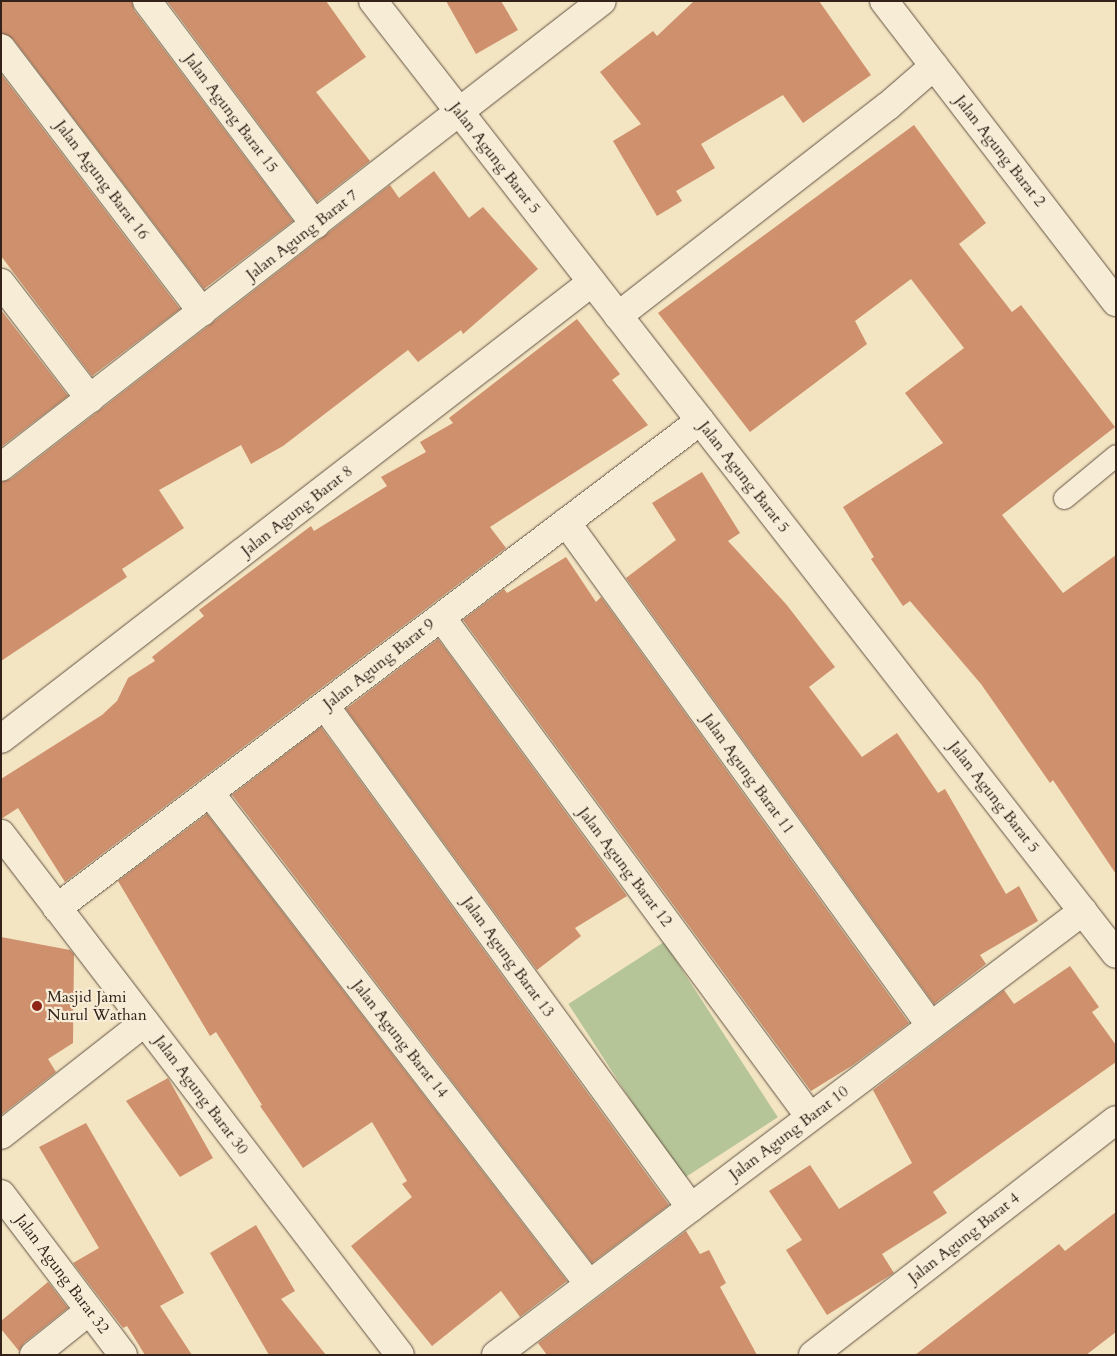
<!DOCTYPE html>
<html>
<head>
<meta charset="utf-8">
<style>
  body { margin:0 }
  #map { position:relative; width:1117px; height:1356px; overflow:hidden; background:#f3e4c2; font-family:Cardo,serif }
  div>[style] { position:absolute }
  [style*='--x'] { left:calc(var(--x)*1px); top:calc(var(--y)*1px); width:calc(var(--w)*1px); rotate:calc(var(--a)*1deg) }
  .green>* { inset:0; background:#b6c597; transform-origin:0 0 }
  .building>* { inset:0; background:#ce906d }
  .roads { filter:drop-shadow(0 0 1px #625243) drop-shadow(0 0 1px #625243) }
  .service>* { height:21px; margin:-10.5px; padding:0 10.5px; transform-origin:10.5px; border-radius:10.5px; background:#f7edd7 }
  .minor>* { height:28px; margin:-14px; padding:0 14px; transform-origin:14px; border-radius:14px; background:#f7edd7 }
  .dots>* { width:14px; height:14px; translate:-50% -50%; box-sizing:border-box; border:2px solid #f7edd7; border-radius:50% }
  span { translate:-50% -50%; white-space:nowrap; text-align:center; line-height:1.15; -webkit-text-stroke:4.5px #f7edd7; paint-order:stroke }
  .street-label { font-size:16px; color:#322219 }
  .poi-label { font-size:16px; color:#322219 }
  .left { translate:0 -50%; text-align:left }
  .frame { position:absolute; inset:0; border:2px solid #322219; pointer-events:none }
</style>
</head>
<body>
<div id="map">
  <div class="green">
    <div style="left:664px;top:942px;width:209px;height:114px;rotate:57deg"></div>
  </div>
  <div class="building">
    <div style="clip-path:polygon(1px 1px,132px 1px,134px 10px,293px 221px,204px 289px,13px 39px,1px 33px)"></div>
    <div style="clip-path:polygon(167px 1px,326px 1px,366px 57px,316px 92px,370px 161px,317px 202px)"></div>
    <div style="clip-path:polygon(446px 1px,501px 1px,518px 30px,476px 54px)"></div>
    <div style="clip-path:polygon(694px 1px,819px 1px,871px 75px,803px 123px,783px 95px,701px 144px,715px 168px,676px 191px,682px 201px,657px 216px,613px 141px,641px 124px,600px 72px,653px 31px,657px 36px)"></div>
    <div style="clip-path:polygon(1px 74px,180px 309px,92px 376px,1px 256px)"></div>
    <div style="clip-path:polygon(914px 125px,986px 223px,959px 244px,1012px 312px,1021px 305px,1115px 427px,1002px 515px,1063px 593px,1116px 555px,1116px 874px,1053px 780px,1050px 783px,981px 684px,910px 601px,903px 606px,871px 559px,874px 557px,843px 507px,943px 443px,905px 393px,964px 348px,911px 279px,855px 321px,867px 344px,750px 432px,658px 313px)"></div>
    <div style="clip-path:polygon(434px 171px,469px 218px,483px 207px,538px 269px,463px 334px,461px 330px,418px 362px,408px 350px,283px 446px,251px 464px,241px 445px,159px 490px,184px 528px,122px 569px,127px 577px,1px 661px,1px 482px,11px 479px,390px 185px,399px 198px)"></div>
    <div style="clip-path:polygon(1px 310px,68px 396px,1px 447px)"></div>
    <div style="clip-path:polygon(577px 319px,620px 374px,612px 380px,648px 425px,490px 527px,506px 548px,65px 882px,18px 808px,1px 819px,1px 779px,102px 715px,117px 701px,128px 678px,155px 661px,152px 657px,204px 616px,199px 610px,311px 526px,314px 531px,387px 486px,381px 477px,426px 452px,420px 442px,453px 423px,449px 418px)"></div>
    <div style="clip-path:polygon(702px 472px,740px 533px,728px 541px,786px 604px,835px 667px,809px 687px,862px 757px,897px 733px,938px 793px,945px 789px,1006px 894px,1019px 886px,1038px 921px,980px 955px,986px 964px,934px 1004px,626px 578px,676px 540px,652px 503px)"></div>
    <div style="clip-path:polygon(566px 557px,596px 602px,601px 597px,909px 1023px,853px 1065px,811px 1091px,463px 620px,504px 589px,507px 593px)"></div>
    <div style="clip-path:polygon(438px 639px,627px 896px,575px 928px,581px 936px,537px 970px,346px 709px)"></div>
    <div style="clip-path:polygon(321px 727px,669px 1205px,592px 1263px,232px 795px)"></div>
    <div style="clip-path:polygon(207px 814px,567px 1281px,520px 1317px,501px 1291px,432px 1346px,351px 1246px,412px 1197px,402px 1184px,407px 1181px,372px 1122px,303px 1168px,260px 1106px,262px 1105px,216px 1032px,210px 1036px,118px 881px)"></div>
    <div style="clip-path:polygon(1px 937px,70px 950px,74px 954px,73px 1043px,48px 1059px,56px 1072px,1px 1115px)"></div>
    <div style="clip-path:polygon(1070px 966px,1099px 1007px,1092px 1012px,1116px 1045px,1116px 1062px,933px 1192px,947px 1213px,882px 1254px,894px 1273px,827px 1315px,786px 1250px,802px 1240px,769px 1191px,810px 1165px,839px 1209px,912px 1163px,873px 1090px,1004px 990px,1014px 1004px)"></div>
    <div style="clip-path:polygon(168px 1078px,213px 1158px,180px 1177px,126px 1101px)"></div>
    <div style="clip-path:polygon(86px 1123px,184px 1293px,160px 1306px,192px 1355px,145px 1355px,127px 1326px,123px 1328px,73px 1263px,99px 1248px,39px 1147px)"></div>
    <div style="clip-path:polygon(1116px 1212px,1116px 1332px,1086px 1355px,915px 1355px,1059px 1244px,1065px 1251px)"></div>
    <div style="clip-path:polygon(256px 1225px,295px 1291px,281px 1299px,326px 1355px,269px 1355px,210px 1253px)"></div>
    <div style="clip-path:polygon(686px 1231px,700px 1254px,709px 1250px,726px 1283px,720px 1287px,757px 1355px,547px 1355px,538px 1343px)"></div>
    <div style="clip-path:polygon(48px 1282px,68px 1308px,24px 1343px,19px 1351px,1px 1329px,1px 1321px)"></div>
  </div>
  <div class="roads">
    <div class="service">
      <div style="--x:1064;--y:498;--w:67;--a:-39.6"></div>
    </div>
    <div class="minor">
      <div style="--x:147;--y:1;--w:280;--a:53.1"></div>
      <div style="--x:373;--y:1;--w:1208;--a:52.06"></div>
      <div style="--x:884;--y:1;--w:380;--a:52.4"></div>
      <div style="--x:1;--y:48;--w:332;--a:52.7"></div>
      <div style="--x:1;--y:283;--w:146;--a:52.5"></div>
      <div style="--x:618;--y:316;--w:342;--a:-37.9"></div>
      <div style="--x:888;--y:106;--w:61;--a:-41"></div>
      <div style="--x:1;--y:467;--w:760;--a:-37.79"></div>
      <div style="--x:566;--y:522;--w:622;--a:54.09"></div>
      <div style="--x:441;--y:617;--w:621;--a:53.57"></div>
      <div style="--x:325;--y:706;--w:621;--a:53.9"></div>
      <div style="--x:1;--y:739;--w:747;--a:-37.71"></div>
      <div style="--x:210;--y:793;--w:620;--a:52.34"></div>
      <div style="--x:1;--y:834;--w:656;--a:52.55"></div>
      <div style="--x:57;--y:908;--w:807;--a:-37.14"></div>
      <div style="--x:1;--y:1135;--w:183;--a:-38.1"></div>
      <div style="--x:1;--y:1194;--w:202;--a:52.8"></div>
      <div style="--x:34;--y:1355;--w:70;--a:-38.7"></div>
      <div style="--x:496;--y:1355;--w:736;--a:-37.1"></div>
      <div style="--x:813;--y:1355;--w:383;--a:-37.8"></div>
    </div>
  </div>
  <div class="dots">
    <div style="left:37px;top:1006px;background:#8f2418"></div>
  </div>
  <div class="street-label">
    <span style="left:231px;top:113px;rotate:53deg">Jalan Agung Barat 15</span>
    <span style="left:1000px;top:151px;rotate:52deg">Jalan Agung Barat 2</span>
    <span style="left:495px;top:158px;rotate:52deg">Jalan Agung Barat 5</span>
    <span style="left:102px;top:180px;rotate:53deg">Jalan Agung Barat 16</span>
    <span style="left:302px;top:235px;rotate:-38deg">Jalan Agung Barat 7</span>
    <span style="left:744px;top:477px;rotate:52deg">Jalan Agung Barat 5</span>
    <span style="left:297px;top:511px;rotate:-38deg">Jalan Agung Barat 8</span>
    <span style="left:379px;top:664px;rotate:-38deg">Jalan Agung Barat 9</span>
    <span style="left:748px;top:774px;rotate:54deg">Jalan Agung Barat 11</span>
    <span style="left:994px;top:797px;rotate:52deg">Jalan Agung Barat 5</span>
    <span style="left:625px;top:867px;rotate:53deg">Jalan Agung Barat 12</span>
    <span style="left:508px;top:957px;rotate:54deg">Jalan Agung Barat 13</span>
    <span style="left:400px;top:1039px;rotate:52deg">Jalan Agung Barat 14</span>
    <span style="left:201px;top:1095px;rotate:53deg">Jalan Agung Barat 30</span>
    <span style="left:789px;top:1133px;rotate:-37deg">Jalan Agung Barat 10</span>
    <span style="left:964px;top:1238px;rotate:-38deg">Jalan Agung Barat 4</span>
    <span style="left:62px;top:1274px;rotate:53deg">Jalan Agung Barat 32</span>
  </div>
  <div class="poi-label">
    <span class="left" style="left:47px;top:1006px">Masjid Jami<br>Nurul Wathan</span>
  </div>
  <div class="frame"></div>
</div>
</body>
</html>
